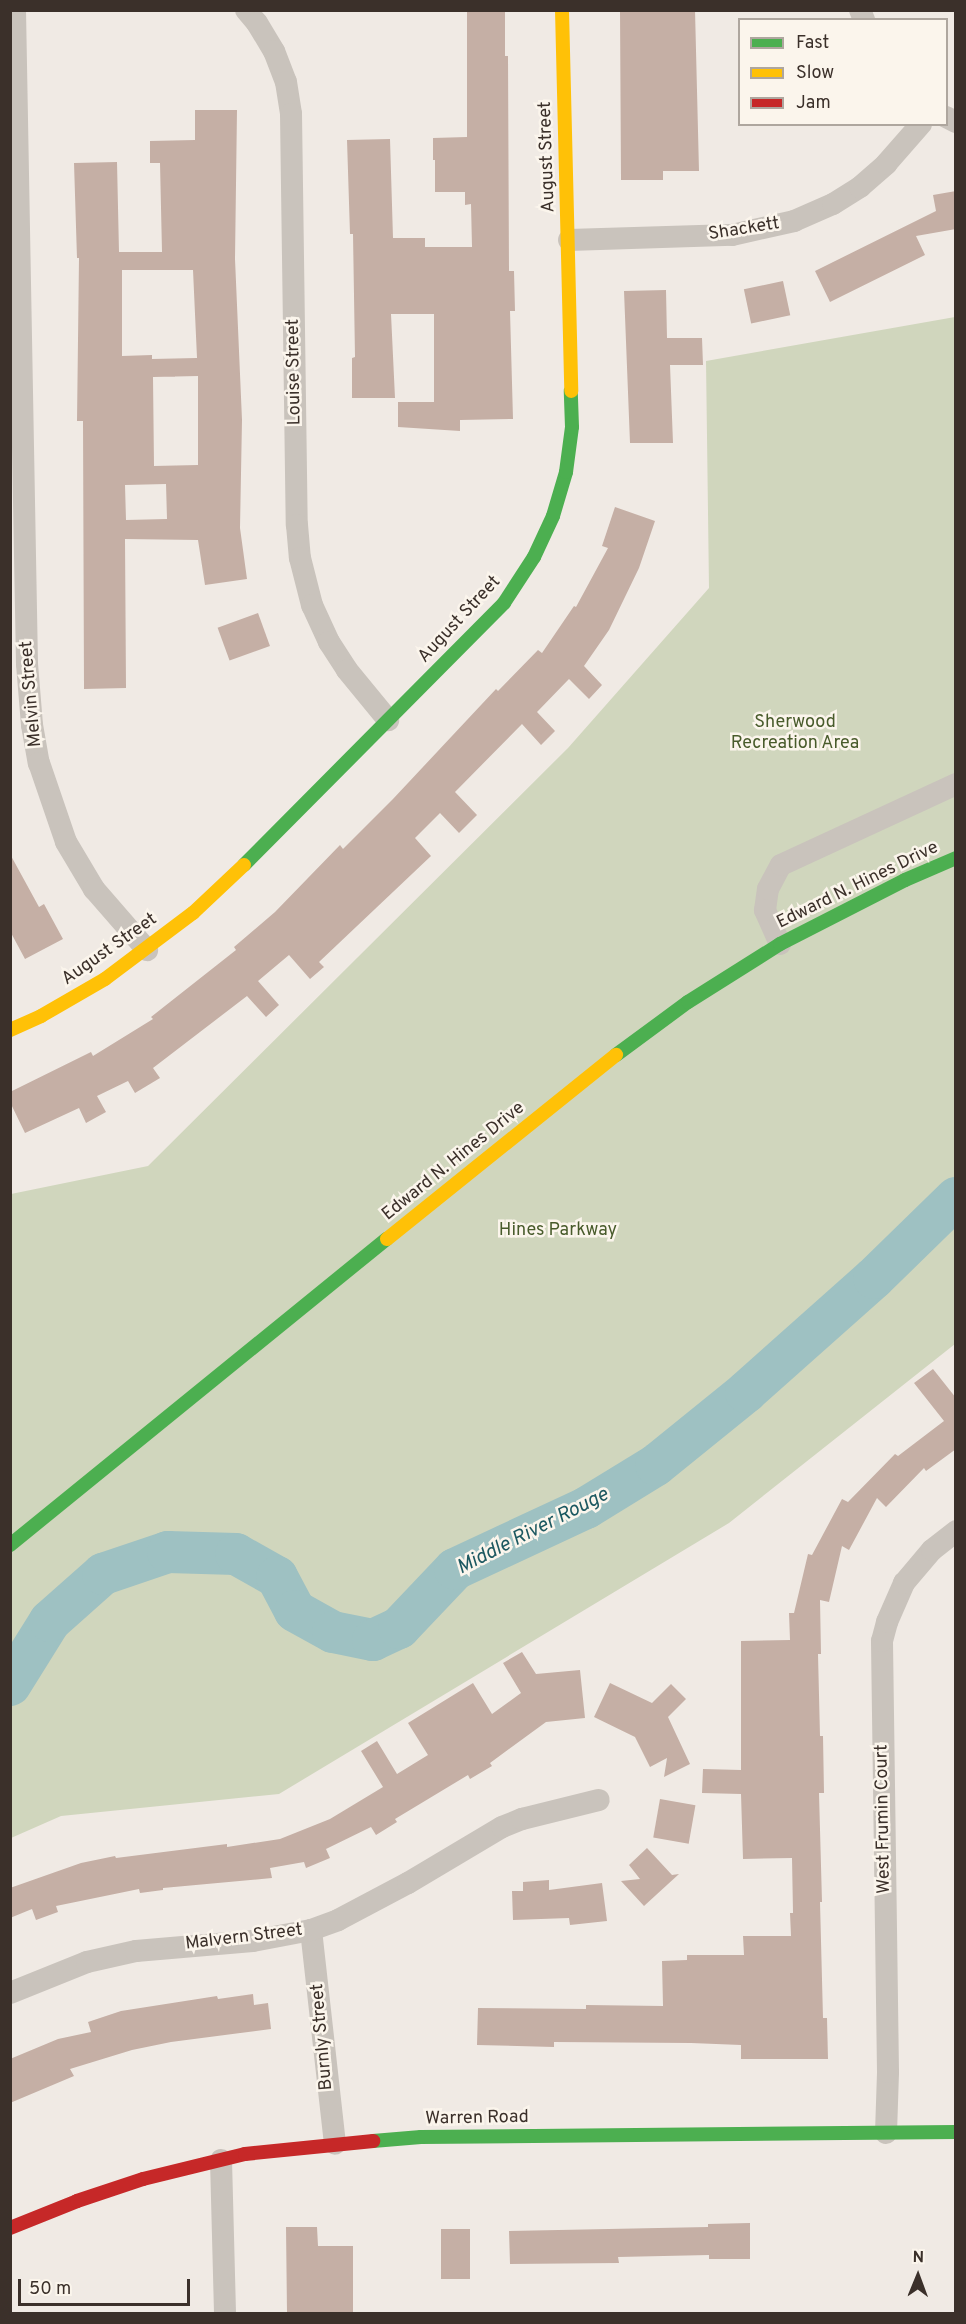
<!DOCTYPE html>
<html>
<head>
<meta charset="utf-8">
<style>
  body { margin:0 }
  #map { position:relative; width:966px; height:2324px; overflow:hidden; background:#f0eae4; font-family:Overpass,sans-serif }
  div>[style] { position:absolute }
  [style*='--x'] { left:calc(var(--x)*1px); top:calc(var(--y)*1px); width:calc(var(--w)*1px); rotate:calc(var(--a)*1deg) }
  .green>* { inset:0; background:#d0d6bd }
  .river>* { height:42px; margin:-21px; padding:0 21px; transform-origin:21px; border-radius:21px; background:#9ec1c2 }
  .building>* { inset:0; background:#c5afa5; transform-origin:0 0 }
  .street>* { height:22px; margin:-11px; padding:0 11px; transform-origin:11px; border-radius:11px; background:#c9c3bc }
  .fast>* { height:14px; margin:-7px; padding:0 7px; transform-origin:7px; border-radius:7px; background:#4caf50 }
  .slow>* { height:14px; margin:-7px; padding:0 7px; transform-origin:7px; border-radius:7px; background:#ffc107 }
  .jam>* { height:14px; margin:-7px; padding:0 7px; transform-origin:7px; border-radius:7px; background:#c62828 }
  span { translate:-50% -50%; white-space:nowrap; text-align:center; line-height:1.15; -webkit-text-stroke:5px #fbf5ec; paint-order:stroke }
  .street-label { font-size:18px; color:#3b302a }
  .park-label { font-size:18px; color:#485b2b }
  .water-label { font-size:20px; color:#1c5860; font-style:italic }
  .frame { position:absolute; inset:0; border:12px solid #3b302a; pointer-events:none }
  .legend { position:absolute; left:738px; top:18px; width:210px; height:108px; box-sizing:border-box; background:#fbf5ec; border:2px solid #aea69e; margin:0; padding:8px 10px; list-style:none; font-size:18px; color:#3b302a }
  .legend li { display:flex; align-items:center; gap:12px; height:30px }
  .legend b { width:30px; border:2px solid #aea69e }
  .north { position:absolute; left:888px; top:2246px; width:60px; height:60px; -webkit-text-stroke:4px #fbf5ec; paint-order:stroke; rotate:1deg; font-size:16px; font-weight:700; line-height:24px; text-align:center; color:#3b302a }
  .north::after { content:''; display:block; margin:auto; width:21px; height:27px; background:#3b302a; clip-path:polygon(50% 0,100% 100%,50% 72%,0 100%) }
  .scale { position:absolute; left:18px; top:2279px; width:172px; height:27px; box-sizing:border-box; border:3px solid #3b302a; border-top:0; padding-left:8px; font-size:18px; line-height:21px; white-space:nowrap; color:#3b302a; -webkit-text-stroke:4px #fbf5ec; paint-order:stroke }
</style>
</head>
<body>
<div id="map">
  <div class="green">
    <div style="clip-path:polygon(955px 317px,955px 1344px,729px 1523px,279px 1794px,61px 1816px,11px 1838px,11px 1194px,148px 1166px,568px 748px,709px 588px,706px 361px)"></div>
  </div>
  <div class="river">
    <div style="--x:10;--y:1685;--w:75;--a:-58"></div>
    <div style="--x:50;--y:1621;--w:71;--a:-41.6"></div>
    <div style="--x:103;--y:1574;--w:69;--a:-18.7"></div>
    <div style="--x:168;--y:1552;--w:68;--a:1.7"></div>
    <div style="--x:236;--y:1554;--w:47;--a:29.3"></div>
    <div style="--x:277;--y:1577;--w:38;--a:62"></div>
    <div style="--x:295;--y:1611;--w:43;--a:28.9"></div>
    <div style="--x:333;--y:1632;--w:41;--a:11.3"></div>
    <div style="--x:373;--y:1640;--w:29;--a:-25"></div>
    <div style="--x:399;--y:1628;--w:81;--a:-46.5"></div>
    <div style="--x:455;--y:1569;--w:145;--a:-25"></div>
    <div style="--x:586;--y:1508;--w:82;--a:-31.6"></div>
    <div style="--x:656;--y:1465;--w:116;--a:-39"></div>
    <div style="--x:746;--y:1392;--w:171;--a:-41.7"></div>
    <div style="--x:874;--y:1278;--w:115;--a:-44.3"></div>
  </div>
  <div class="building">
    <div style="clip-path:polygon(467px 10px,505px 10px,505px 56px,508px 56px,509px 271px,514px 271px,515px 311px,510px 311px,513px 419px,460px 420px,460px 431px,398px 427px,398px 402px,434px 402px,434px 314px,391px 314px,395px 398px,352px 398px,352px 358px,355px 357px,353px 234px,350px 234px,347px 140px,390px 139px,393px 238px,425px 238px,425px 247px,472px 247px,471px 204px,465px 205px,465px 192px,435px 192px,435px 160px,433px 160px,433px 138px,467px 137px)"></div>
    <div style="clip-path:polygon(620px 10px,695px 10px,699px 171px,663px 171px,663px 180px,621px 180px)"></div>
    <div style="clip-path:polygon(evenodd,195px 110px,237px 110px,235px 259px,242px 420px,240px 528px,247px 579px,205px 585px,198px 540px,125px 539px,126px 688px,84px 689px,83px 421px,77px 421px,79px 258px,77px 258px,74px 163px,117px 162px,119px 252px,162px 252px,160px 163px,150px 163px,150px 141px,195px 140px,195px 110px,122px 270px,193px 270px,197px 358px,152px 359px,152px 355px,122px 356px,122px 270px,195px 110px,198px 376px,198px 465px,154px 466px,153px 377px,198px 376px,195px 110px,166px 484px,167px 519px,126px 520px,125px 485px,166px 484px)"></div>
    <div style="clip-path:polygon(956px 191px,956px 229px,916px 236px,925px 255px,830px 302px,815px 271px,936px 211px,933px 195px)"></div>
    <div style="left:783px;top:281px;width:35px;height:40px;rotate:78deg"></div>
    <div style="clip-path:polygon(666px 290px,667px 338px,702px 338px,703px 365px,670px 365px,673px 443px,630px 443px,624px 291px)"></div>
    <div style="clip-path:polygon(615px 507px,655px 521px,639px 568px,609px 630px,584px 666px,602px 685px,589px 699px,569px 679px,537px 712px,555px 731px,541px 745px,522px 724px,455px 792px,477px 815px,459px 833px,440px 813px,415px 838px,431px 856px,319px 962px,324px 967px,310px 979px,289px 955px,258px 981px,279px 1005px,266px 1017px,247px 996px,153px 1068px,160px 1078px,135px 1093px,128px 1081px,97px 1096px,106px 1112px,86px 1123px,79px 1108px,25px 1133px,10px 1102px,10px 1092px,91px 1052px,93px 1056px,153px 1019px,151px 1017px,236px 950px,234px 947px,275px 912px,340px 845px,343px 849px,393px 799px,496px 689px,498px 691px,538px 650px,542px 653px,574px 606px,576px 607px,608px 548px,602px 546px)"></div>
    <div style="left:258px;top:613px;width:35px;height:43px;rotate:70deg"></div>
    <div style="clip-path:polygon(10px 854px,39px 907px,44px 904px,63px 939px,25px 959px,10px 931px)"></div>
    <div style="clip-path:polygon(933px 1369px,956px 1398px,956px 1449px,926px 1471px,924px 1468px,886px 1507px,877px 1498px,849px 1550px,842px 1546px,829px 1602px,820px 1600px,821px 1654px,818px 1654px,820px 1736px,823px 1736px,824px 1793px,819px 1793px,822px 1902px,820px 1902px,823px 2018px,827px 2018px,828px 2059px,741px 2059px,741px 2045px,691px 2043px,554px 2042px,554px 2047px,477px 2045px,478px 2008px,586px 2009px,586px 2005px,663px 2006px,662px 1961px,687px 1960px,687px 1955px,744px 1955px,743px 1936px,791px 1936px,790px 1913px,793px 1913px,792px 1858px,743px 1859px,741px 1794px,702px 1793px,703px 1769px,741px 1770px,741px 1641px,790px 1640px,789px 1613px,794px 1613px,808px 1554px,812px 1555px,842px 1499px,848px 1502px,895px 1454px,898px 1456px,944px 1421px,914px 1383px)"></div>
    <div style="clip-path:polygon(522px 1652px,536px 1674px,580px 1670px,585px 1718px,546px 1722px,490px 1763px,492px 1766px,470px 1779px,468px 1775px,395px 1819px,397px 1822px,376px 1835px,371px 1827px,326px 1849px,330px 1858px,306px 1868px,304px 1862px,270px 1868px,272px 1878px,163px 1888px,163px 1890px,140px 1893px,139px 1889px,56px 1906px,58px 1912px,36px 1920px,32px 1909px,10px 1918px,10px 1888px,81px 1863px,115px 1856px,116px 1858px,227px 1844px,227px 1847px,280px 1839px,330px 1819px,383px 1787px,361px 1751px,377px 1741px,397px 1774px,428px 1755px,408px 1723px,473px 1683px,492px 1714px,521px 1693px,503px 1663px)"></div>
    <div style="clip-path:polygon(610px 1683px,652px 1703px,671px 1684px,686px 1699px,668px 1717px,690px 1764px,664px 1777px,667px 1758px,650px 1767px,635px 1737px,594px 1717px)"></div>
    <div style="left:660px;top:1799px;width:36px;height:39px;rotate:10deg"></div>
    <div style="clip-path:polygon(647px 1848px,672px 1875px,679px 1874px,644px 1906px,621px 1881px,640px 1879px,629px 1865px)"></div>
    <div style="clip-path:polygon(549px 1880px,549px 1890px,602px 1883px,607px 1921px,570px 1925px,569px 1918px,513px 1920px,512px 1891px,523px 1891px,523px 1882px)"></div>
    <div style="clip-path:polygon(253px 1994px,254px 2005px,268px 2003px,271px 2029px,171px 2042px,132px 2050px,70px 2069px,74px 2076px,10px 2103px,10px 2059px,58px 2039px,91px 2032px,88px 2022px,121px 2011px,217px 1996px,218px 1999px)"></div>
    <div style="clip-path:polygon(750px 2223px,750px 2259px,709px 2259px,709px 2255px,618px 2257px,619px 2263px,510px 2264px,509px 2231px,708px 2227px,708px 2224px)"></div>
    <div style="clip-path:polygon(286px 2227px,317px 2227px,318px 2246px,353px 2246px,353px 2313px,287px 2313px)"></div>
    <div style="left:470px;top:2229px;width:50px;height:29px;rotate:90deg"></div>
  </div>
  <div class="street">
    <div style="--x:15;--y:10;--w:654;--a:88.95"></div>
    <div style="--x:27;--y:664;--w:61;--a:85.3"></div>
    <div style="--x:32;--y:725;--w:39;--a:80"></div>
    <div style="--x:39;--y:763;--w:83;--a:71.1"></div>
    <div style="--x:66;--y:842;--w:55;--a:59.2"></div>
    <div style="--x:94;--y:889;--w:81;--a:49"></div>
    <div style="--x:246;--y:10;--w:17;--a:50"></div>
    <div style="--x:257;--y:23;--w:33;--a:59"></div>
    <div style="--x:274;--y:51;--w:33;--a:69"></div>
    <div style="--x:286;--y:82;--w:32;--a:81"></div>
    <div style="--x:291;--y:114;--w:411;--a:89.2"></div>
    <div style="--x:297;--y:525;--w:33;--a:85"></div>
    <div style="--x:300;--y:558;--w:49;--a:75.7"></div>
    <div style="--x:312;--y:605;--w:41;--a:65.3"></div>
    <div style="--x:329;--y:642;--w:33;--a:57"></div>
    <div style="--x:347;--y:670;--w:65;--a:50.6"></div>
    <div style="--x:860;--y:10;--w:11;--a:68"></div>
    <div style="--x:946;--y:117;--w:11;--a:27"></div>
    <div style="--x:569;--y:240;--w:163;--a:-1.8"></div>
    <div style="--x:732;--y:235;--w:64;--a:-12.7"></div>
    <div style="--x:794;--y:221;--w:43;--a:-23.6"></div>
    <div style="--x:833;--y:204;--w:32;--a:-32"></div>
    <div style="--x:860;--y:187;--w:35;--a:-41"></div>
    <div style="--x:886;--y:164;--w:53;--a:-48.8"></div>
    <div style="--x:780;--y:944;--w:37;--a:-114"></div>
    <div style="--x:765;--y:910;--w:21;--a:-82"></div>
    <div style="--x:768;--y:889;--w:27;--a:-62"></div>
    <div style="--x:781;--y:865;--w:193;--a:-24.8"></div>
    <div style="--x:311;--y:1930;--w:215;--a:83.6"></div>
    <div style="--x:10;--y:1993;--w:83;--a:-21.9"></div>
    <div style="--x:87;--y:1962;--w:50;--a:-12.7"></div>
    <div style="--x:136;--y:1951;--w:117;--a:-4.9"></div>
    <div style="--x:253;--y:1941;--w:59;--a:-10.7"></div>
    <div style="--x:311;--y:1930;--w:29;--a:-20"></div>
    <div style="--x:338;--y:1920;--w:79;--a:-27.9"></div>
    <div style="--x:408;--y:1883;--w:109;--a:-30.8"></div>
    <div style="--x:502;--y:1827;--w:22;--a:-22"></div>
    <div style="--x:522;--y:1819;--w:79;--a:-13.9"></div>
    <div style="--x:886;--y:2133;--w:61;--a:-88.1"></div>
    <div style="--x:888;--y:2072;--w:431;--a:-90.8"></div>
    <div style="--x:882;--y:1641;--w:20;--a:-75"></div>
    <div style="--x:887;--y:1622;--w:43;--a:-66.4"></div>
    <div style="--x:904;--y:1583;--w:43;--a:-49.7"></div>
    <div style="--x:932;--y:1550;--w:31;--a:-38"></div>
    <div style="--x:221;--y:2160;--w:154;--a:88.5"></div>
  </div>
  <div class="fast">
    <div style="--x:244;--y:865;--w:369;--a:-45.2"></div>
    <div style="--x:504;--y:603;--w:55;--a:-56.9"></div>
    <div style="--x:534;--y:557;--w:45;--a:-65.1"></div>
    <div style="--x:553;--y:516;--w:46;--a:-73.5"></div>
    <div style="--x:566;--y:472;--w:45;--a:-82.4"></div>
    <div style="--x:572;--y:427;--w:36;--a:-92"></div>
    <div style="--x:616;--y:1055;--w:89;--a:-36.4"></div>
    <div style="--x:688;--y:1002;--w:109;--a:-32.2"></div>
    <div style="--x:780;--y:944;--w:140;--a:-27.1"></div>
    <div style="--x:905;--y:880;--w:56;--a:-23.3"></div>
    <div style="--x:10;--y:1545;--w:486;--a:-39.1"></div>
    <div style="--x:373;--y:2141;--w:48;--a:-4.8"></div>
    <div style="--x:421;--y:2137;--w:535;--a:-0.54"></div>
  </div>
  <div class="slow">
    <div style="--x:562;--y:10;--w:381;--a:88.6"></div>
    <div style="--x:10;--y:1030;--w:34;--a:-24"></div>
    <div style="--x:41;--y:1016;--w:74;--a:-30"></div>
    <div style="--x:105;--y:979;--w:110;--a:-36.9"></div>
    <div style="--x:193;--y:913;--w:70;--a:-43.3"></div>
    <div style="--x:387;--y:1239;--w:294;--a:-38.8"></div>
  </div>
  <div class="jam">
    <div style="--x:10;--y:2228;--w:72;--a:-21.9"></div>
    <div style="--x:77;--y:2201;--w:70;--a:-18.4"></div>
    <div style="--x:143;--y:2179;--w:105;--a:-13.8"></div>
    <div style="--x:245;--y:2154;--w:129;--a:-5.8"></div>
  </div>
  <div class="street-label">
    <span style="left:548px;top:157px;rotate:-92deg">August Street</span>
    <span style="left:744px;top:230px;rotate:-9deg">Shackett</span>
    <span style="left:295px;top:372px;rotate:-91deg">Louise Street</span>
    <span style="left:460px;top:620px;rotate:-47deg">August Street</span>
    <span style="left:32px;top:694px;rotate:-95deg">Melvin Street</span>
    <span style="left:858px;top:886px;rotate:-26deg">Edward N. Hines Drive</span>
    <span style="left:110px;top:950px;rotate:-35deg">August Street</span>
    <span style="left:454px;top:1162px;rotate:-39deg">Edward N. Hines Drive</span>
    <span style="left:884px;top:1819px;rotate:-91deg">West Frumin Court</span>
    <span style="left:244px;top:1938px;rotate:-7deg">Malvern Street</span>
    <span style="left:323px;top:2037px;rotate:-95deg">Burnly Street</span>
    <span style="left:477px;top:2119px;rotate:-1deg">Warren Road</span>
  </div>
  <div class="park-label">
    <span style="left:795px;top:734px">Sherwood<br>Recreation Area</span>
    <span style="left:558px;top:1231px">Hines Parkway</span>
  </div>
  <div class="water-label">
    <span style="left:533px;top:1532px;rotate:-27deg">Middle River Rouge</span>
  </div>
  <div class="frame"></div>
  <ul class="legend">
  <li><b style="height:8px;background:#4caf50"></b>Fast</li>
  <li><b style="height:8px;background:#ffc107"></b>Slow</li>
  <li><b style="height:8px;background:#c62828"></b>Jam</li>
  </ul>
  <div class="north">N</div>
  <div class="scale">50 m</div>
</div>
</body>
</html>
